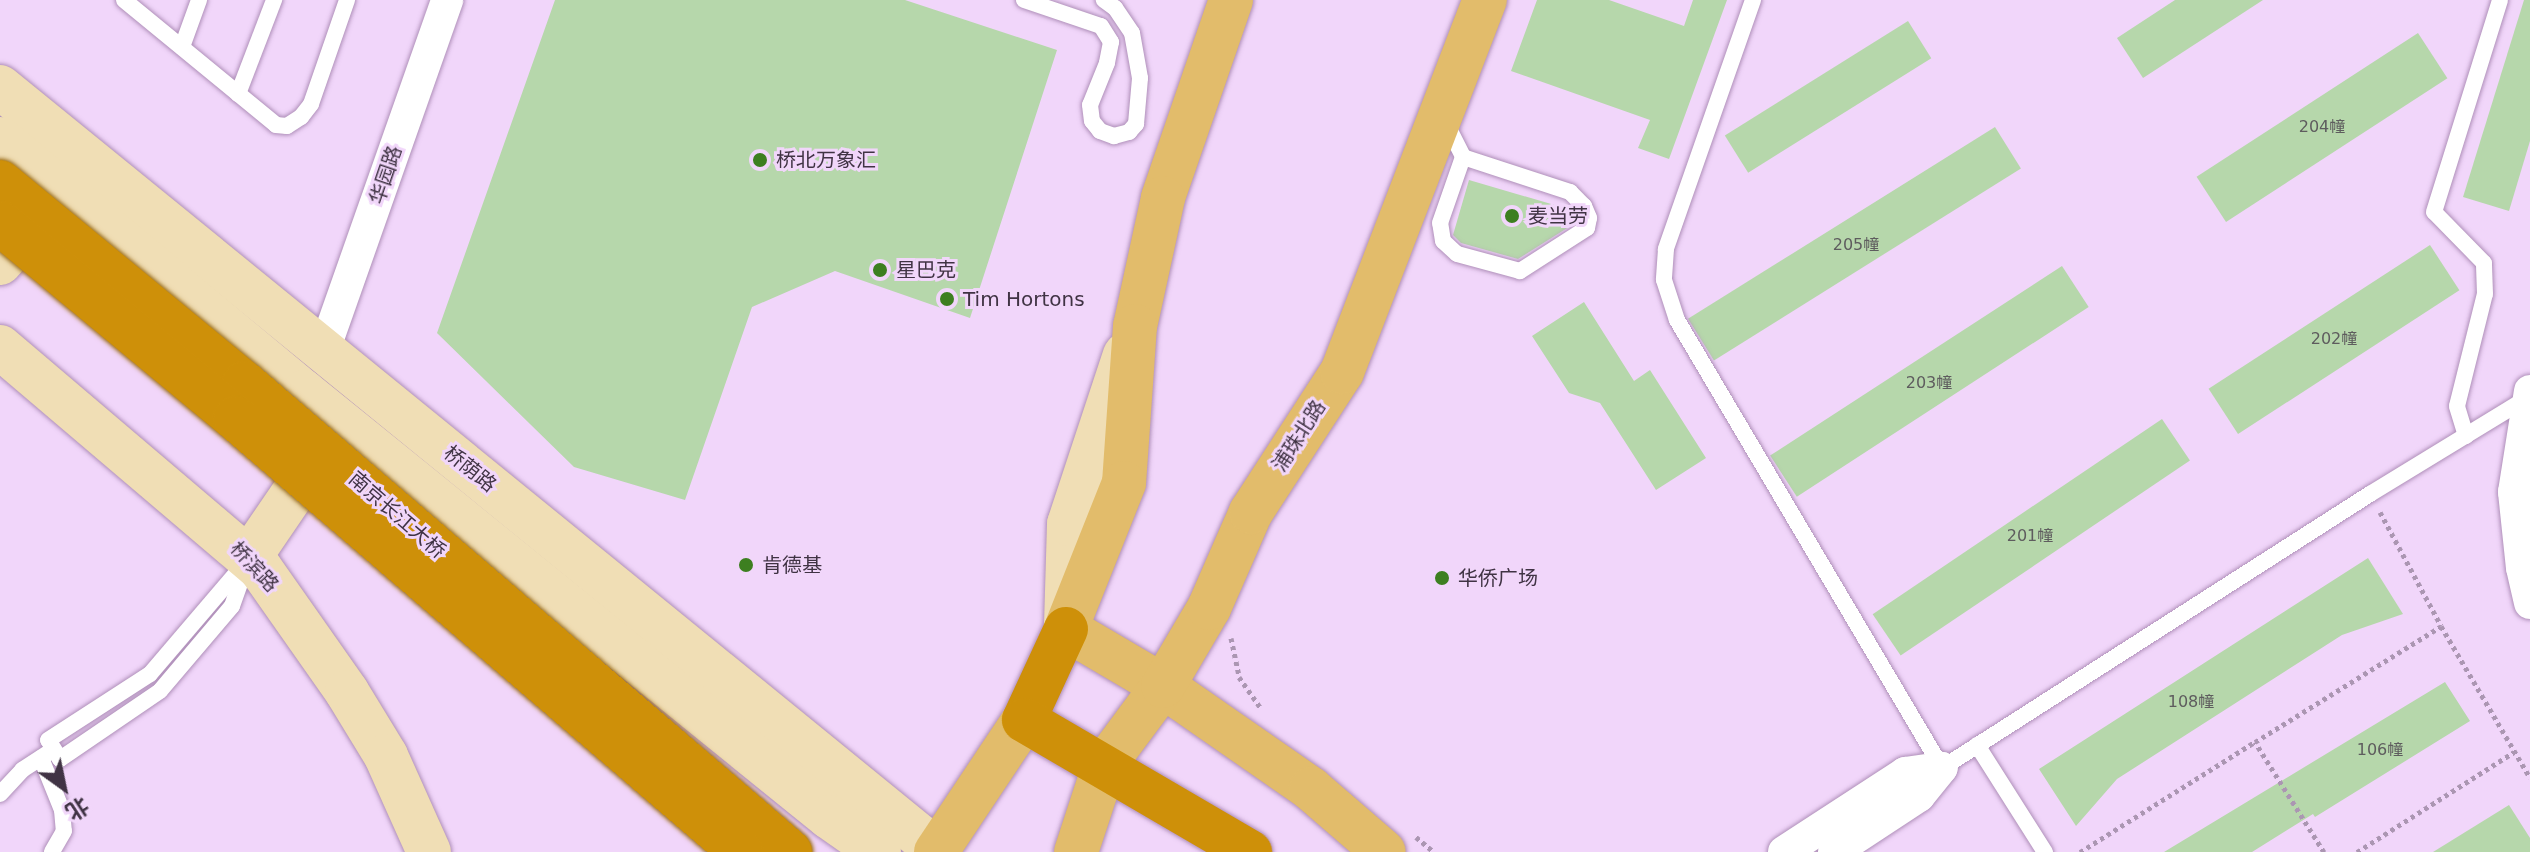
<!DOCTYPE html>
<html>
<head>
<meta charset="utf-8">
<style>
  body { margin:0 }
  #map { position:relative; width:2530px; height:852px; overflow:hidden; background:#f1d6fa; font-family:"DejaVu Sans","Noto Sans SC",sans-serif }
  div>[style] { position:absolute }
  [style*='--x'] { left:calc(var(--x)*1px); top:calc(var(--y)*1px); width:calc(var(--w)*1px); rotate:calc(var(--a)*1deg) }
  .building>* { inset:0; background:#b6d7ab; transform-origin:0 0 }
  .path>* { height:5px; margin-top:-2.5px; transform-origin:0; background:repeating-linear-gradient(90deg,#ab96b2 0 4px,transparent 0 8px) }
  .roads { filter:drop-shadow(0 0 2px #af8fb9) drop-shadow(0 0 2px #af8fb9) }
  .lane>* { height:16px; margin:-8px; padding:0 8px; transform-origin:8px; border-radius:8px; background:#fff }
  .street>* { height:32px; margin:-16px; padding:0 16px; transform-origin:16px; border-radius:16px; background:#fff }
  .secondary>* { height:44px; margin:-22px; padding:0 22px; transform-origin:22px; border-radius:22px; background:#f0deb5 }
  .primary>* { height:44px; margin:-22px; padding:0 22px; transform-origin:22px; border-radius:22px; background:#e2bc6b }
  .highway>* { height:44px; margin:-22px; padding:0 22px; transform-origin:22px; border-radius:22px; background:#ce9009 }
  .bridges { filter:drop-shadow(0 0 2px #9c6f1e) drop-shadow(0 0 2px #9c6f1e) }
  .highway-bridge>* { height:44px; margin:-22px; padding:0 22px; transform-origin:22px; border-radius:22px; background:#ce9009 }
  .dots>* { width:22px; height:22px; translate:-50% -50%; box-sizing:border-box; border:4px solid #f1d6fa; border-radius:50% }
  span { translate:-50% -50%; white-space:nowrap; text-align:center; line-height:1.15; -webkit-text-stroke:6px #f1d6fa; paint-order:stroke }
  .number-label { font-size:16px; color:#5e5c5e }
  .number-label span { -webkit-text-stroke-width:0 }
  .poi-label { font-size:20px; color:#403344 }
  .left { translate:0 -50%; text-align:left }
  .street-label { font-size:20px; color:#403344 }
  .north { position:absolute; left:24px; top:748px; width:80px; height:80px; -webkit-text-stroke:6px #f1d6fa; paint-order:stroke; rotate:147deg; font-size:22px; font-weight:700; line-height:32px; text-align:center; color:#403344 }
  .north::after { content:''; display:block; margin:auto; width:28px; height:36px; background:#403344; clip-path:polygon(50% 0,100% 100%,50% 72%,0 100%) }
</style>
</head>
<body>
<div id="map">
  <div class="building">
    <div style="clip-path:polygon(555px 0,905px 0,1057px 50px,970px 318px,835px 271px,752px 307px,685px 500px,574px 467px,437px 333px)"></div>
    <div style="clip-path:polygon(1537px 0,1609px 0,1684px 26px,1693px 0,1727px 0,1669px 159px,1638px 148px,1650px 120px,1511px 71px)"></div>
    <div style="clip-path:polygon(2175px 0,2263px 0,2143px 78px,2117px 38px)"></div>
    <div style="clip-path:polygon(2524px 0,2530px 0,2530px 141px,2509px 211px,2463px 197px)"></div>
    <div style="left:1908px;top:21px;width:44px;height:216px;rotate:58deg"></div>
    <div style="left:2418px;top:33px;width:54px;height:264px;rotate:57deg"></div>
    <div style="left:1995px;top:127px;width:49px;height:362px;rotate:58deg"></div>
    <div style="clip-path:polygon(1469px 180px,1558px 206px,1572px 225px,1518px 259px,1461px 243px,1453px 235px)"></div>
    <div style="left:2430px;top:245px;width:54px;height:264px;rotate:57deg"></div>
    <div style="left:2062px;top:266px;width:49px;height:348px;rotate:57deg"></div>
    <div style="clip-path:polygon(1584px 302px,1634px 381px,1650px 370px,1706px 458px,1656px 490px,1600px 403px,1569px 393px,1532px 336px)"></div>
    <div style="left:2162px;top:419px;width:50px;height:349px;rotate:56deg"></div>
    <div style="clip-path:polygon(2368px 558px,2403px 614px,2342px 635px,2117px 779px,2076px 826px,2039px 769px)"></div>
    <div style="clip-path:polygon(2445px 682px,2470px 721px,2315px 817px,2313px 814px,2252px 852px,2164px 852px)"></div>
    <div style="clip-path:polygon(2509px 805px,2530px 838px,2530px 852px,2433px 852px)"></div>
  </div>
  <div class="path">
    <div style="--x:2380;--y:512;--w:129;--a:61.8"></div>
    <div style="--x:2441;--y:626;--w:176;--a:59.6"></div>
    <div style="--x:1231;--y:638;--w:40;--a:78"></div>
    <div style="--x:1239;--y:677;--w:38;--a:55"></div>
    <div style="--x:1416;--y:837;--w:23;--a:40"></div>
    <div style="--x:2080;--y:852;--w:207;--a:-32.2"></div>
    <div style="--x:2324;--y:852;--w:130;--a:-122.1"></div>
    <div style="--x:2255;--y:742;--w:219;--a:-31.9"></div>
    <div style="--x:2357;--y:852;--w:186;--a:-32.5"></div>
  </div>
  <div class="roads">
    <div class="lane">
      <div style="--x:124;--y:0;--w:197;--a:39.4"></div>
      <div style="--x:276;--y:125;--w:11;--a:5"></div>
      <div style="--x:287;--y:126;--w:17;--a:-33"></div>
      <div style="--x:301;--y:117;--w:16;--a:-52"></div>
      <div style="--x:311;--y:104;--w:110;--a:-70.9"></div>
      <div style="--x:1024;--y:0;--w:81;--a:18.7"></div>
      <div style="--x:1101;--y:26;--w:19;--a:58"></div>
      <div style="--x:1111;--y:42;--w:21;--a:101"></div>
      <div style="--x:1107;--y:63;--w:45;--a:112"></div>
      <div style="--x:1090;--y:105;--w:16;--a:83"></div>
      <div style="--x:1092;--y:121;--w:13;--a:51"></div>
      <div style="--x:1100;--y:131;--w:15;--a:20"></div>
      <div style="--x:1114;--y:136;--w:16;--a:-15"></div>
      <div style="--x:1129;--y:132;--w:11;--a:-49"></div>
      <div style="--x:1136;--y:124;--w:46;--a:-85"></div>
      <div style="--x:1140;--y:78;--w:46;--a:-100.1"></div>
      <div style="--x:1132;--y:33;--w:30;--a:-124"></div>
      <div style="--x:1115;--y:8;--w:14;--a:-144"></div>
      <div style="--x:1753;--y:0;--w:264;--a:109.3"></div>
      <div style="--x:1666;--y:249;--w:31;--a:94"></div>
      <div style="--x:1664;--y:280;--w:42;--a:72"></div>
      <div style="--x:1677;--y:320;--w:521;--a:59.39"></div>
      <div style="--x:1942;--y:768;--w:508;--a:-32.63"></div>
      <div style="--x:2370;--y:494;--w:184;--a:-31.4"></div>
      <div style="--x:182;--y:47;--w:50;--a:-70.1"></div>
      <div style="--x:238;--y:94;--w:101;--a:-69"></div>
      <div style="--x:1446;--y:123;--w:38;--a:63"></div>
      <div style="--x:1463;--y:157;--w:113;--a:18.1"></div>
      <div style="--x:1570;--y:192;--w:20;--a:45"></div>
      <div style="--x:1584;--y:206;--w:13;--a:67"></div>
      <div style="--x:1589;--y:218;--w:10;--a:101"></div>
      <div style="--x:1587;--y:228;--w:80;--a:147.3"></div>
      <div style="--x:1520;--y:271;--w:65;--a:-164.9"></div>
      <div style="--x:1457;--y:254;--w:19;--a:-137"></div>
      <div style="--x:1443;--y:241;--w:18;--a:-99"></div>
      <div style="--x:1440;--y:223;--w:70;--a:-70.8"></div>
      <div style="--x:2466;--y:436;--w:31;--a:-107"></div>
      <div style="--x:2457;--y:406;--w:115;--a:-76"></div>
      <div style="--x:2485;--y:294;--w:31;--a:-92"></div>
      <div style="--x:2484;--y:263;--w:71;--a:-134.4"></div>
      <div style="--x:2434;--y:212;--w:222;--a:-72.7"></div>
      <div style="--x:249;--y:558;--w:51;--a:109.5"></div>
      <div style="--x:232;--y:606;--w:111;--a:130.3"></div>
      <div style="--x:160;--y:691;--w:121;--a:145.8"></div>
      <div style="--x:60;--y:759;--w:22;--a:-122"></div>
      <div style="--x:48;--y:740;--w:121;--a:-32.9"></div>
      <div style="--x:150;--y:674;--w:153;--a:-49.5"></div>
      <div style="--x:1977;--y:745;--w:127;--a:57.6"></div>
      <div style="--x:41;--y:758;--w:56;--a:68"></div>
      <div style="--x:62;--y:810;--w:21;--a:85"></div>
      <div style="--x:64;--y:831;--w:24;--a:120"></div>
      <div style="--x:0;--y:794;--w:33;--a:-47"></div>
      <div style="--x:22;--y:770;--w:33;--a:-33"></div>
    </div>
    <div class="street">
      <div style="--x:324;--y:350;--w:371;--a:-70.6"></div>
      <div style="--x:2530;--y:391;--w:102;--a:99"></div>
      <div style="--x:2514;--y:492;--w:76;--a:84"></div>
      <div style="--x:2522;--y:568;--w:36;--a:77"></div>
      <div style="--x:1784;--y:852;--w:145;--a:-33.1"></div>
      <div style="--x:1905;--y:773;--w:37;--a:-8"></div>
      <div style="--x:1834;--y:852;--w:102;--a:-33.4"></div>
      <div style="--x:1919;--y:796;--w:36;--a:-51"></div>
    </div>
    <div class="secondary">
      <div style="--x:0;--y:87;--w:1211;--a:39.17"></div>
      <div style="--x:0;--y:139;--w:396;--a:39.8"></div>
      <div style="--x:304;--y:392;--w:675;--a:38.99"></div>
      <div style="--x:829;--y:817;--w:61;--a:35"></div>
      <div style="--x:0;--y:263;--w:69;--a:-48.5"></div>
      <div style="--x:0;--y:347;--w:341;--a:40.4"></div>
      <div style="--x:260;--y:568;--w:151;--a:54.9"></div>
      <div style="--x:347;--y:692;--w:75;--a:58.6"></div>
      <div style="--x:386;--y:756;--w:105;--a:65.9"></div>
      <div style="--x:249;--y:558;--w:133;--a:-55.7"></div>
      <div style="--x:1066;--y:625;--w:101;--a:-88.3"></div>
      <div style="--x:1069;--y:524;--w:178;--a:-71.7"></div>
    </div>
    <div class="primary">
      <div style="--x:1231;--y:0;--w:209;--a:109"></div>
      <div style="--x:1163;--y:198;--w:131;--a:102.3"></div>
      <div style="--x:1135;--y:326;--w:157;--a:94"></div>
      <div style="--x:1124;--y:483;--w:157;--a:111.7"></div>
      <div style="--x:1066;--y:629;--w:113;--a:30.4"></div>
      <div style="--x:1163;--y:686;--w:180;--a:34.8"></div>
      <div style="--x:1311;--y:789;--w:96;--a:40.8"></div>
      <div style="--x:936;--y:852;--w:159;--a:-56.3"></div>
      <div style="--x:1076;--y:852;--w:93;--a:-71.8"></div>
      <div style="--x:1105;--y:764;--w:97;--a:-53.4"></div>
      <div style="--x:1163;--y:686;--w:91;--a:-59.5"></div>
      <div style="--x:1209;--y:608;--w:105;--a:-66.4"></div>
      <div style="--x:1251;--y:512;--w:167;--a:-57"></div>
      <div style="--x:1342;--y:372;--w:399;--a:-69"></div>
    </div>
    <div class="highway">
      <div style="--x:1066;--y:629;--w:100;--a:114.8"></div>
      <div style="--x:1024;--y:720;--w:262;--a:30.3"></div>
    </div>
  </div>
  <div class="bridges">
    <div class="highway-bridge">
      <div style="--x:0;--y:182;--w:316;--a:39.5"></div>
      <div style="--x:244;--y:383;--w:720;--a:40.66"></div>
      <div style="--x:0;--y:223;--w:305;--a:39.7"></div>
      <div style="--x:235;--y:418;--w:667;--a:40.62"></div>
    </div>
  </div>
  <div class="dots">
    <div style="left:760px;top:160px;background:#3d7f20"></div>
    <div style="left:1512px;top:216px;background:#3d7f20"></div>
    <div style="left:880px;top:270px;background:#3d7f20"></div>
    <div style="left:947px;top:299px;background:#3d7f20"></div>
    <div style="left:746px;top:565px;background:#3d7f20"></div>
    <div style="left:1442px;top:578px;background:#3d7f20"></div>
  </div>
  <div class="number-label">
    <span style="left:2322px;top:127px">204幢</span>
    <span style="left:1856px;top:245px">205幢</span>
    <span style="left:2334px;top:339px">202幢</span>
    <span style="left:1929px;top:383px">203幢</span>
    <span style="left:2030px;top:536px">201幢</span>
    <span style="left:2191px;top:702px">108幢</span>
    <span style="left:2380px;top:750px">106幢</span>
  </div>
  <div class="poi-label">
    <span class="left" style="left:776px;top:160px">桥北万象汇</span>
    <span class="left" style="left:1528px;top:216px">麦当劳</span>
    <span class="left" style="left:896px;top:270px">星巴克</span>
    <span class="left" style="left:963px;top:299px">Tim Hortons</span>
    <span class="left" style="left:762px;top:565px">肯德基</span>
    <span class="left" style="left:1458px;top:578px">华侨广场</span>
  </div>
  <div class="street-label">
    <span style="left:386px;top:175px;rotate:-71deg">华园路</span>
    <span style="left:1299px;top:436px;rotate:-57deg">浦珠北路</span>
    <span style="left:470px;top:469px;rotate:39deg">桥荫路</span>
    <span style="left:397px;top:515px;rotate:41deg">南京长江大桥</span>
    <span style="left:254px;top:567px;rotate:47deg">桥滨路</span>
  </div>
  <div class="north">北</div>
</div>
</body>
</html>
